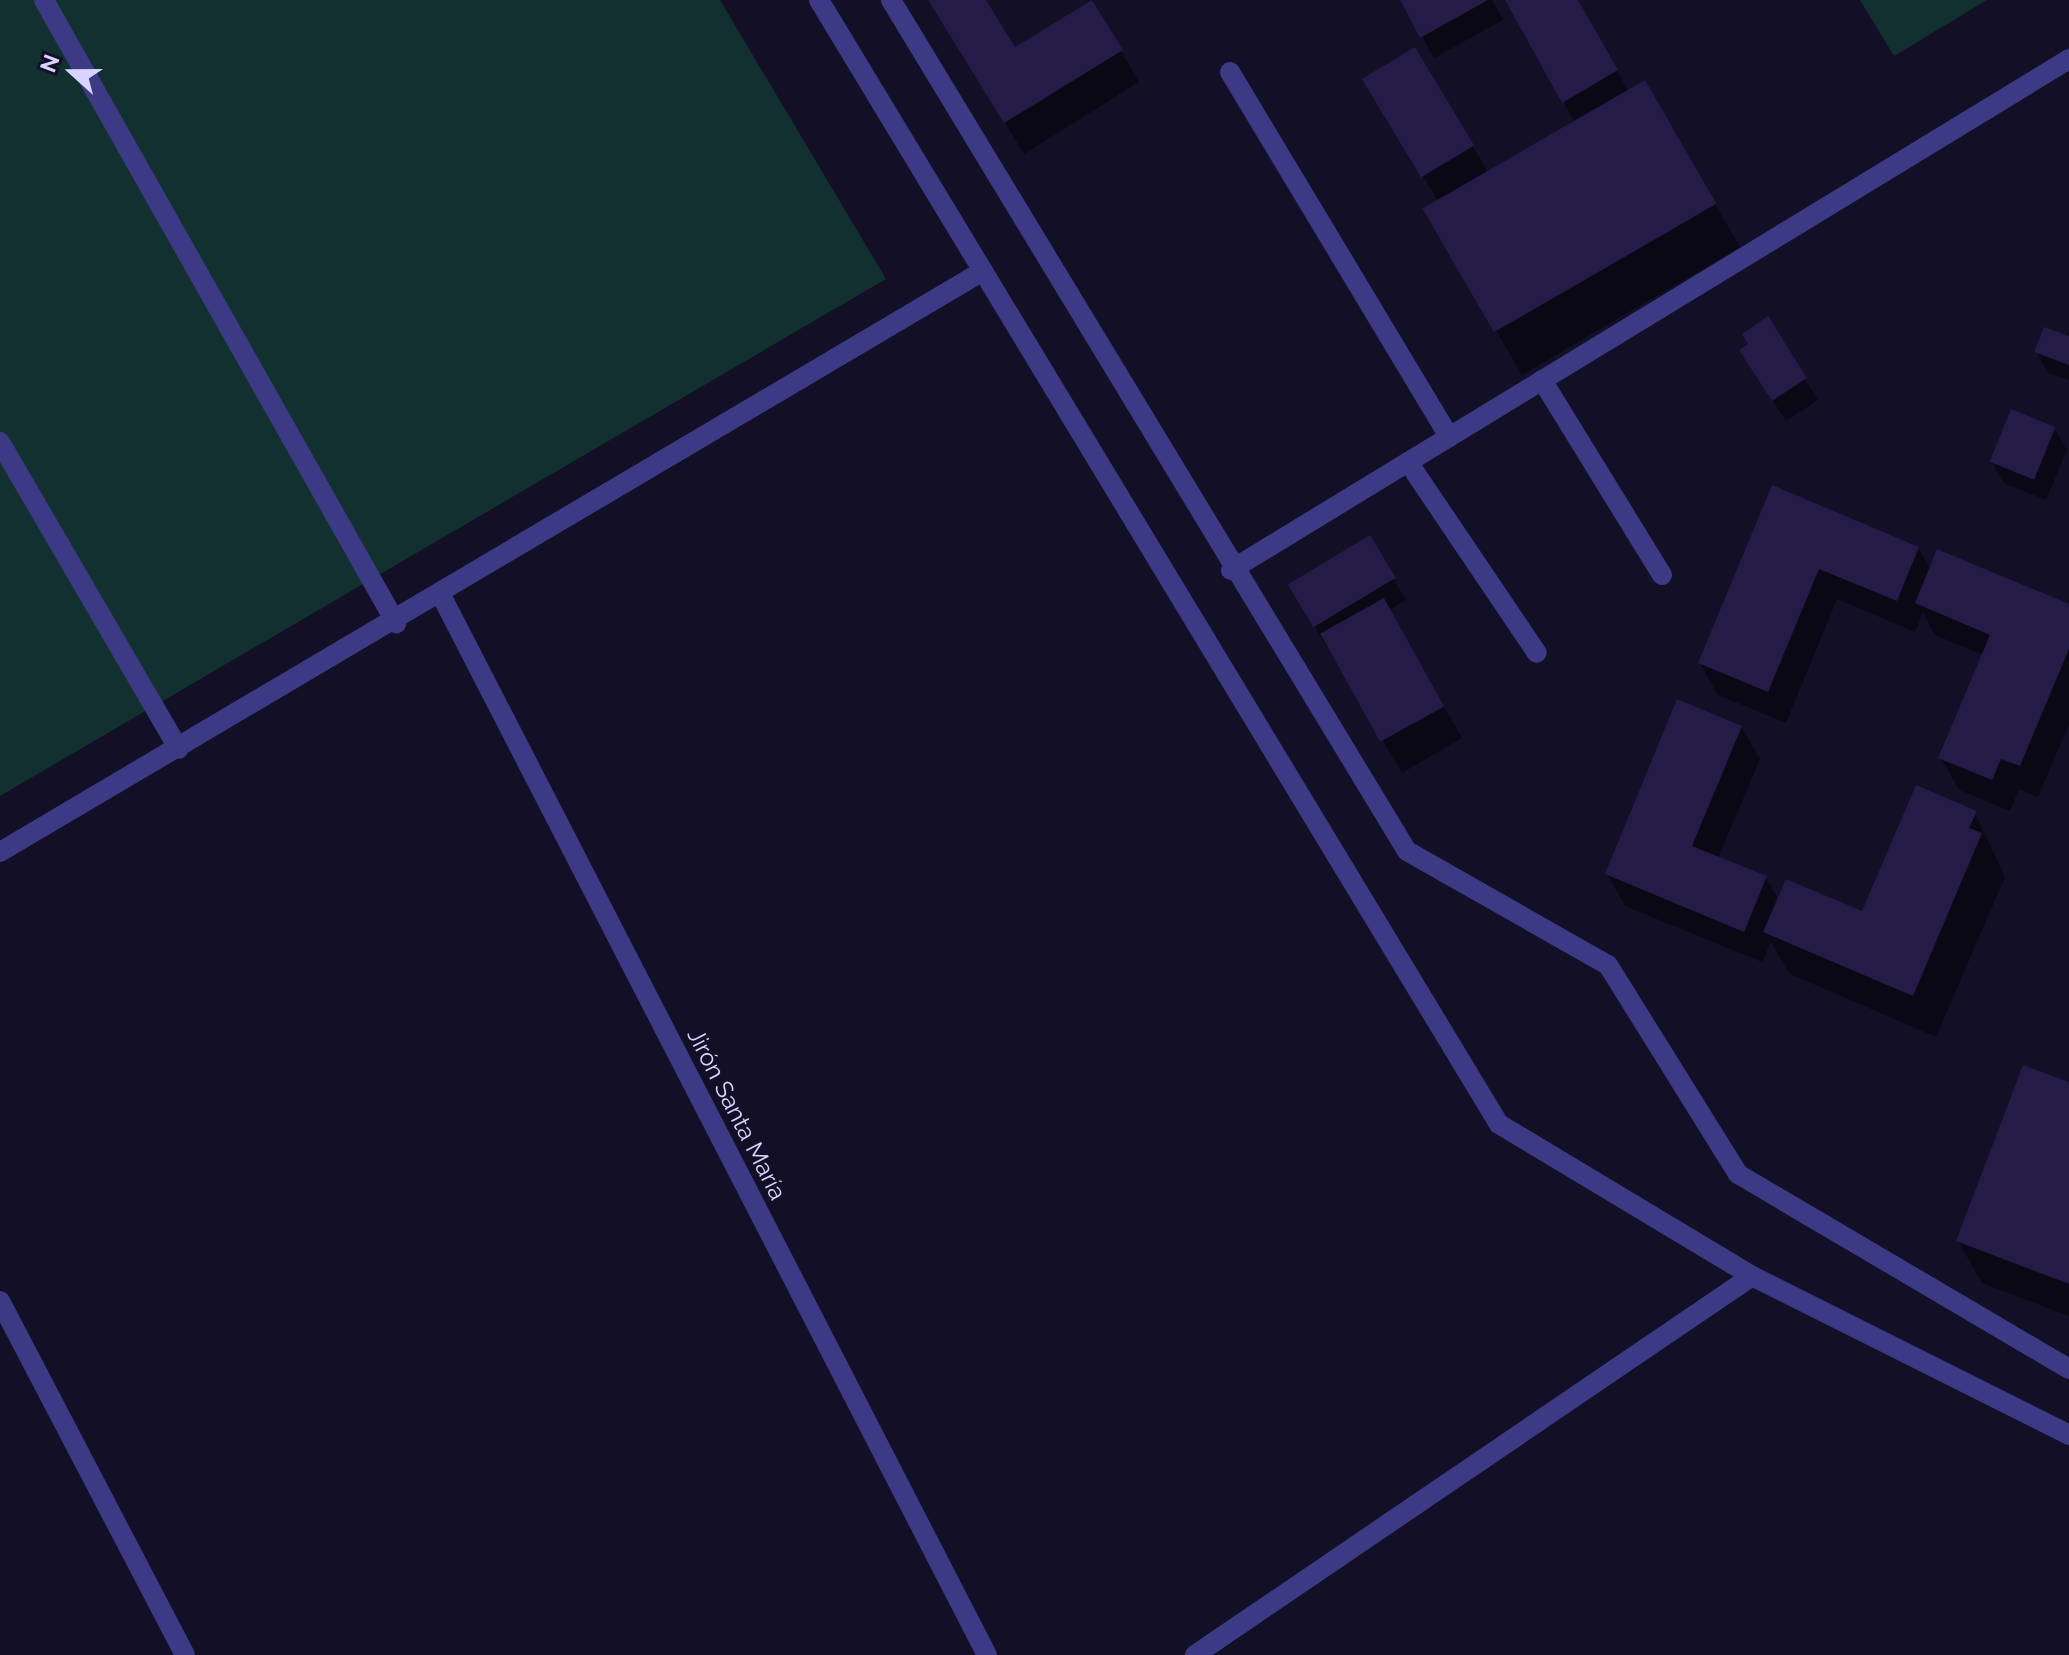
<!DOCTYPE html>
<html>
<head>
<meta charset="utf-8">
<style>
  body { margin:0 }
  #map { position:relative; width:2069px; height:1655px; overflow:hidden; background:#130f26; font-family:Raleway,sans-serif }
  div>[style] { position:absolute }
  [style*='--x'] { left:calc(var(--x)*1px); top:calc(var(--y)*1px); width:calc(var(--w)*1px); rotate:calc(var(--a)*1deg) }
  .green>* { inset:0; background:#12302f }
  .shadow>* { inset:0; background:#0007 }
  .building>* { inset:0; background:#241b47; transform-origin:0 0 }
  .lane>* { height:20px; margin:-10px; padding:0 10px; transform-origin:10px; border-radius:10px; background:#3d3a85 }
  .street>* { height:20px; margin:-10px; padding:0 10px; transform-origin:10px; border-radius:10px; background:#3d3a85 }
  span { translate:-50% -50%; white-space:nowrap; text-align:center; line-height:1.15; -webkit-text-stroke:8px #130f26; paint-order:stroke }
  .street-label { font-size:24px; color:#d9d4ff }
  .north { position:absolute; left:32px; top:32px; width:80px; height:80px; -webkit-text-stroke:6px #130f26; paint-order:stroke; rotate:291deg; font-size:22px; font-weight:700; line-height:32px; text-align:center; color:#d9d4ff }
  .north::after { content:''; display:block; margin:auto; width:28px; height:36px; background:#d9d4ff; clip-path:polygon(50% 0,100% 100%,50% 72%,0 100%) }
</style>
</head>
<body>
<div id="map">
  <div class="green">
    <div style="clip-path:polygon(0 0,720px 0,886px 279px,0 796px)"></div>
    <div style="clip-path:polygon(1860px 0,1987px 0,1894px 56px)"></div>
  </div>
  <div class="shadow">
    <div style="clip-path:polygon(930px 0,984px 0,1015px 50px,1121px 51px,1139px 82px,1024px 154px)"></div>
    <div style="clip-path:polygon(1492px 0,1503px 20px,1434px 58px,1402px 1px)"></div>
    <div style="clip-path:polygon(1576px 0,1629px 92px,1644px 83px,1740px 247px,1522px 375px,1427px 212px,1440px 204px,1384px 112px,1415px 50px,1490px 175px,1576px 124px,1506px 2px)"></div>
    <div style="clip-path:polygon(1767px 319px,1818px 400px,1786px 421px,1754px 371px,1750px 345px)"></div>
    <div style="clip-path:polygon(2069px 338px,2069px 380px,2048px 373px,2036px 351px)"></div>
    <div style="clip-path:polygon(2054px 428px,2067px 450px,2046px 500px,2004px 483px,1992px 462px)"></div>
    <div style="clip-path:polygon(1773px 488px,1918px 548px,1931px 570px,2069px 606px,2069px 724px,2038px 797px,2019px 789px,2010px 811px,1959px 790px,1941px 758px,1983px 655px,1935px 635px,1923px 613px,1915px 632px,1837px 599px,1786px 723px,1718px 695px,1700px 663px)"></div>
    <div style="clip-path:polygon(1369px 538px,1406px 600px,1389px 610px,1462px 738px,1402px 773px,1291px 586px)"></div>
    <div style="clip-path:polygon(1741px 727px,1760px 759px,1718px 858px,1766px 878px,1779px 901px,1863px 914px,1975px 813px,2005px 877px,1936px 1037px,1790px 974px,1771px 942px,1762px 962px,1625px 906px,1607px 874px)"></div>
    <div style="clip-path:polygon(2069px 1084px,2069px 1316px,1982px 1283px,1958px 1241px)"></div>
  </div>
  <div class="building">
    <div style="clip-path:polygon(928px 0,986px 0,1015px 47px,1092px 0,1123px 50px,1004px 123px)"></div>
    <div style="clip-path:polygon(1400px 0,1488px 0,1420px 38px)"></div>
    <div style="clip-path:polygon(1505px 0,1578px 0,1618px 70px,1562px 103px)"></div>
    <div style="left:1415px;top:47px;width:115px;height:62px;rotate:59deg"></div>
    <div style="left:1645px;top:80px;width:143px;height:257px;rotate:60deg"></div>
    <div style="clip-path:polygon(1768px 316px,1807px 378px,1772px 401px,1739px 350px,1748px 344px,1742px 334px)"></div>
    <div style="clip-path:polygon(2044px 327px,2069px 336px,2069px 365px,2034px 352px)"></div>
    <div style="left:2011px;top:409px;width:48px;height:57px;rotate:22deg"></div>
    <div style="clip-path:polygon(1772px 485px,1919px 547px,1897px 601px,1819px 569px,1768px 692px,1698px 663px)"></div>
    <div style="left:1370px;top:535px;width:50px;height:96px;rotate:59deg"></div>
    <div style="clip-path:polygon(1937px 549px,2069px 604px,2069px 649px,2020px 766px,2001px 759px,1992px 780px,1938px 758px,1990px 635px,1915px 603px)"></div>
    <div style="left:1384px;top:598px;width:124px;height:73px;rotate:61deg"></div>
    <div style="clip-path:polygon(1677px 699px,1742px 726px,1692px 846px,1767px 876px,1744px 932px,1605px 874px)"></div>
    <div style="clip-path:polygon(1916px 785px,1977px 811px,1969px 828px,1982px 833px,1913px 996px,1763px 932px,1786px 879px,1862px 911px)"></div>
    <div style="clip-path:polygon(2023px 1065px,2069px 1082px,2069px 1284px,1956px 1241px)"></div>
  </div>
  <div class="lane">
    <div style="--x:44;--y:0;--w:716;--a:60.53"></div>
    <div style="--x:891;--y:0;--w:995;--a:58.77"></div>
    <div style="--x:1407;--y:851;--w:231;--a:29.6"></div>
    <div style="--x:1608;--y:965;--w:246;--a:58.1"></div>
    <div style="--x:1738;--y:1174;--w:384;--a:30.5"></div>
    <div style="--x:1230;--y:72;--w:426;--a:59"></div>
    <div style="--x:1542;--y:380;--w:229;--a:58.4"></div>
    <div style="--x:0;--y:442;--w:355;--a:59.8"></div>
    <div style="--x:1408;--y:462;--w:230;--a:56"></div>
    <div style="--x:1231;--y:570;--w:982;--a:-31.37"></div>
  </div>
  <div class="street">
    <div style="--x:819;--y:0;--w:1314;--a:58.83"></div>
    <div style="--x:1499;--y:1124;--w:295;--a:31"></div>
    <div style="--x:1752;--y:1276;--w:355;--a:26.6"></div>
    <div style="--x:442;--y:597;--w:1190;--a:62.75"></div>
    <div style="--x:0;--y:852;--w:1142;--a:-30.59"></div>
    <div style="--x:0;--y:1301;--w:399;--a:62.4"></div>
    <div style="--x:1195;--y:1655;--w:674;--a:-34.23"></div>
  </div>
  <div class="street-label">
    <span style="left:737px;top:1114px;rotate:63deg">Jirón Santa María</span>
  </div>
  <div class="north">N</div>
</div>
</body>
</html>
